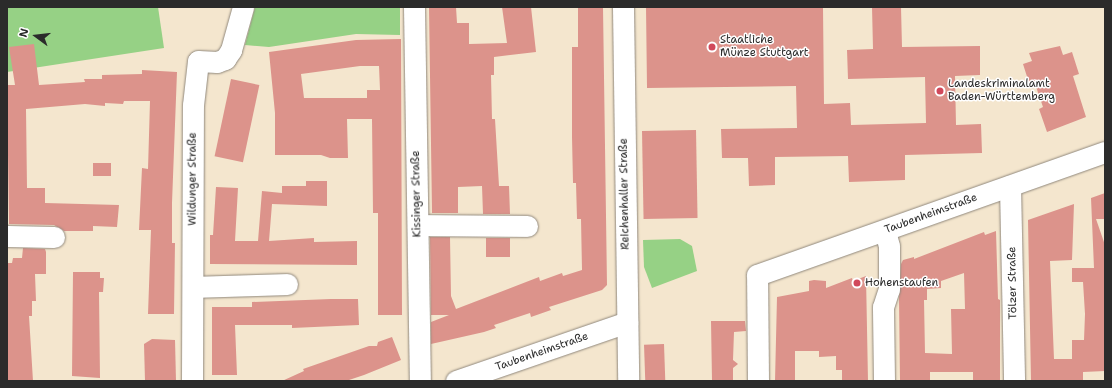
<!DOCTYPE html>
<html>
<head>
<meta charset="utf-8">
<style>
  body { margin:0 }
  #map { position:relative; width:1112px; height:388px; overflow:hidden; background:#f4e6ce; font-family:"Shantell Sans",sans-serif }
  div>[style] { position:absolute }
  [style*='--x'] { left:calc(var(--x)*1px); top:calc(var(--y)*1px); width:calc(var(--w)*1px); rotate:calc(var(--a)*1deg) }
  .green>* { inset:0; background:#96d185 }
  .building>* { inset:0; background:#dc938b; transform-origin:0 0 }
  .roads { filter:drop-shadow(0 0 1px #90887c) drop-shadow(0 0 1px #90887c) }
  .minor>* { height:21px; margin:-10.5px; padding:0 10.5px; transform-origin:10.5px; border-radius:10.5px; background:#fff }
  .dots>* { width:11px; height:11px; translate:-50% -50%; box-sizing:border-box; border:2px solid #fff; border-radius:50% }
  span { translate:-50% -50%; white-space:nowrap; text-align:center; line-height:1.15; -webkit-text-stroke:3px #fff; paint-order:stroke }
  .poi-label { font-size:11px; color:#2b2b2b }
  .left { translate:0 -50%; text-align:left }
  .street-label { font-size:11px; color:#2b2b2b }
  .frame { position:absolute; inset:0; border:8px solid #2b2b2b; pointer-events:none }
  .north { position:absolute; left:16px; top:16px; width:40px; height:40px; -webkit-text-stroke:3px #fff; paint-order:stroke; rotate:285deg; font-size:11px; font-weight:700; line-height:16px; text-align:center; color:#2b2b2b }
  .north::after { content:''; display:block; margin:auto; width:14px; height:18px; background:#2b2b2b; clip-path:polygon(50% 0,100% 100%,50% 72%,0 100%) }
</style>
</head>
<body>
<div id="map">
  <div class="green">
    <div style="clip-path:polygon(7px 7px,158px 7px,164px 48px,7px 72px)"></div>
    <div style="clip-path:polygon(255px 7px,400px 7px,400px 35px,356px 34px,269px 47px,245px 45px)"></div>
    <div style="clip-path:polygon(680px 239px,692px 246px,697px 271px,652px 288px,644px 267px,643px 240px)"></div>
  </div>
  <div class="building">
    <div style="clip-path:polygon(429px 7px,456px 7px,457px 23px,469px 23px,469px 44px,507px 43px,502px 7px,531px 7px,536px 52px,494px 57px,494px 75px,491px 75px,492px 119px,495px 119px,499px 186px,509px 186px,510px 214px,483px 214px,482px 186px,458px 187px,458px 213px,432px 213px)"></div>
    <div style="clip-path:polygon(578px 7px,603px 7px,607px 285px,602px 290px,549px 307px,551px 310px,531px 317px,530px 313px,494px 325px,496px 328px,484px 332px,431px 344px,431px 322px,449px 315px,431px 315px,430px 237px,450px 237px,451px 296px,456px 309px,539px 277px,540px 281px,562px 273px,563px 276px,582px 270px,581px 219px,577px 219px,576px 183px,573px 183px,572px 137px,572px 47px,578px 47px)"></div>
    <div style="clip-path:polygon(646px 7px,823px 7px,824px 104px,850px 103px,851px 125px,926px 123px,925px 77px,848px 79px,847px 50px,873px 49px,872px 7px,901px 7px,902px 47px,980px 46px,980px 75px,955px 76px,956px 125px,981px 124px,982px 153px,905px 155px,905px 180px,849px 182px,848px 156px,775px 157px,775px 185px,749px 186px,748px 158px,722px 158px,721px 129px,797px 128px,796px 86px,647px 88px)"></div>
    <div style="clip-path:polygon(evenodd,401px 39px,402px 315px,378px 315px,378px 213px,373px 213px,372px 119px,347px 119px,348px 158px,330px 158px,321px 155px,275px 155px,275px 113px,269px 52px,356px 40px,401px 39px,360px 66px,379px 66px,380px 90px,367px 90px,367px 98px,304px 98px,301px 74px,360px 66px)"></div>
    <div style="clip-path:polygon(34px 44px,39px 85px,85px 82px,84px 79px,102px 79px,102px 75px,142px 74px,142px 70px,177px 72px,172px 203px,172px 243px,175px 243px,174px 314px,148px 314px,151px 230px,139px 230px,142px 168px,148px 169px,150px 101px,124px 101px,123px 104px,105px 103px,105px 106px,85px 104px,26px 109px,27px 188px,45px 188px,45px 203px,119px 205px,117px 227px,93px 226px,93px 231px,64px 231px,54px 225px,9px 224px,7px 85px,15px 85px,9px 47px)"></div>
    <div style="clip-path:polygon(1060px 46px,1063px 55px,1072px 52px,1079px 74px,1073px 76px,1086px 117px,1047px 132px,1039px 109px,1043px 107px,1034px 81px,1029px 83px,1023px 64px,1032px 61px,1029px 53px)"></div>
    <div style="left:231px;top:79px;width:29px;height:79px;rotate:12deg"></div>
    <div style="left:696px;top:130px;width:88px;height:54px;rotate:89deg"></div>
    <div style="left:93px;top:163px;width:18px;height:13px"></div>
    <div style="clip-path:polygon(306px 181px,327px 181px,327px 206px,272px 204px,269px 241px,314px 238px,314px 242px,357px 241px,357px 265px,210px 264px,210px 235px,213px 235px,216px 187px,238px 188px,235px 241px,258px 241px,262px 191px,282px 193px,282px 186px,306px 186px)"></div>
    <div style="clip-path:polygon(1105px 193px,1105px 219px,1096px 219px,1105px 245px,1105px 371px,1083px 372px,1083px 381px,1031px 381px,1028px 220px,1074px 204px,1072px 260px,1050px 261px,1054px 359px,1072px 359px,1072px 340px,1084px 340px,1085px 314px,1083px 282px,1072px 282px,1072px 268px,1094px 268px,1091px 198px)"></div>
    <div style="clip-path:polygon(evenodd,996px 231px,998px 299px,1000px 300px,1000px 381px,973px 381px,973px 372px,930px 372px,930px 381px,900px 381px,899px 298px,901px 264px,903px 260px,914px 257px,914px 259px,984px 232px,985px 235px,996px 231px,964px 273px,965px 309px,951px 309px,952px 354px,925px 353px,924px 300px,927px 300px,927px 289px,941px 288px,941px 281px,964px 273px)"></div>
    <div style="left:486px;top:238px;width:24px;height:19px"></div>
    <div style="clip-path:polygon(23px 248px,45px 249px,46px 252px,46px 274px,35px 274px,36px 301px,32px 301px,32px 316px,29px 316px,33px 381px,7px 381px,7px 263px,12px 263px,13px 258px,22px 258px)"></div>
    <div style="clip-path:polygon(73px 272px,100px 272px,100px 278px,104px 278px,103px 292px,99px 292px,100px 378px,72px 376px)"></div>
    <div style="clip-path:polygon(866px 276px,868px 381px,842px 381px,842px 370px,836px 370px,836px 356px,819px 357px,819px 351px,795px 351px,795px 381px,775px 381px,777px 297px,809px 291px,809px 281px,814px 280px,826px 281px,826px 288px,852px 278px,853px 281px)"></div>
    <div style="clip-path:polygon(331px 299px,358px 299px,359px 325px,292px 328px,292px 325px,235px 325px,237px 375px,212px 375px,212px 307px,252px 307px,252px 302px)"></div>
    <div style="clip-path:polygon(711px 321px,745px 321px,746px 331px,734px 332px,733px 360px,738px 364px,733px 368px,733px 381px,712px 381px)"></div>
    <div style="clip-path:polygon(392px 337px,401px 360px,364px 375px,346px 381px,282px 381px,304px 371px,303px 369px,369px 346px,377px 346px,378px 342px)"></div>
    <div style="clip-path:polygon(152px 339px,175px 340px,176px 381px,145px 381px,144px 344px)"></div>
    <div style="left:664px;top:344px;width:37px;height:20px;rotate:88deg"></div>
  </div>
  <div class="roads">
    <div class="minor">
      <div style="--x:414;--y:7;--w:374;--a:89.1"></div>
      <div style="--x:623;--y:7;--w:374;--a:89.2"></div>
      <div style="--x:1010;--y:186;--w:195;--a:88.8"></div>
      <div style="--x:418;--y:225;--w:109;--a:0.5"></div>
      <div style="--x:7;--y:236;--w:47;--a:1.2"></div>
      <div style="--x:193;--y:287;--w:94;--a:-1.8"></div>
      <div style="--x:192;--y:381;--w:276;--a:-89.8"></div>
      <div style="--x:193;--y:105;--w:44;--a:-83.5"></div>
      <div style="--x:198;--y:61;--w:19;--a:3"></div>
      <div style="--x:217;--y:62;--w:9;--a:-21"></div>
      <div style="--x:225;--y:59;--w:11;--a:-56"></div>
      <div style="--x:231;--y:50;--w:45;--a:-74.4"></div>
      <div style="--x:456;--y:381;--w:181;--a:-19"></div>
      <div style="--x:758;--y:381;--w:106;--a:-90.5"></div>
      <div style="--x:757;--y:275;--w:369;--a:-19.5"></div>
      <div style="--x:884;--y:381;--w:74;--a:-90.8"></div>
      <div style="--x:883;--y:307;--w:19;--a:-72"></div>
      <div style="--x:889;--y:289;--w:43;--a:-90"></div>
      <div style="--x:889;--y:246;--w:16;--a:-105"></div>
    </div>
  </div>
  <div class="dots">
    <div style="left:712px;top:47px;background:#d1495b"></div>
    <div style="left:940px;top:91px;background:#d1495b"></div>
    <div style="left:857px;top:283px;background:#d1495b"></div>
  </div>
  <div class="poi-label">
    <span class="left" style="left:720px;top:47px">Staatliche<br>Münze Stuttgart</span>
    <span class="left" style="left:948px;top:91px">Landeskriminalamt<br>Baden-Württemberg</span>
    <span class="left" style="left:865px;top:283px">Hohenstaufen</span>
  </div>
  <div class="street-label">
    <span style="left:193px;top:179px;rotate:-90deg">Wildunger Straße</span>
    <span style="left:417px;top:194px;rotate:-91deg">Kissinger Straße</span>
    <span style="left:625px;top:194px;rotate:-91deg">Reichenhaller Straße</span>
    <span style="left:931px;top:214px;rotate:-20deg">Taubenheimstraße</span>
    <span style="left:1013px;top:283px;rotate:-91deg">Tölzer Straße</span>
    <span style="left:542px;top:352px;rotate:-19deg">Taubenheimstraße</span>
  </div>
  <div class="frame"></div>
  <div class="north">N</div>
</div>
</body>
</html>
